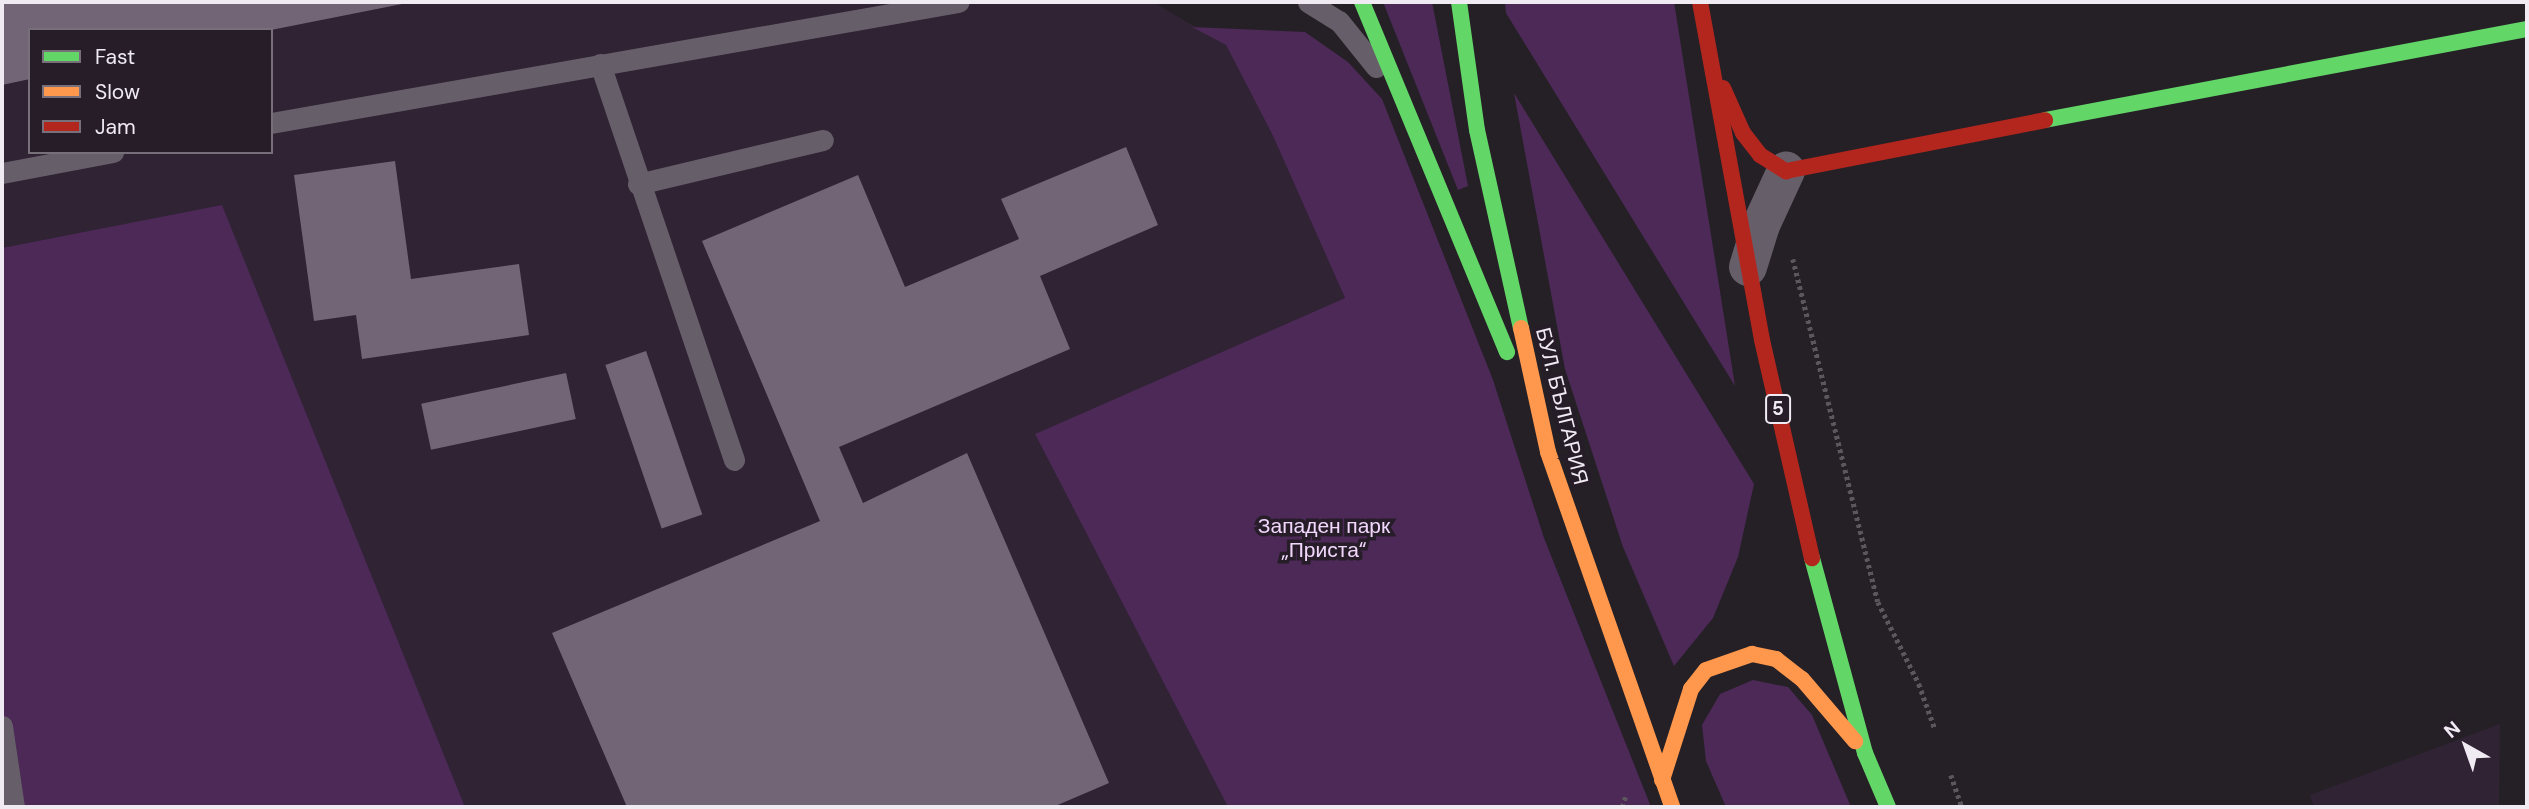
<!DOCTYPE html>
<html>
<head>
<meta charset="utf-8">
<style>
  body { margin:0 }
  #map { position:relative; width:2529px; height:809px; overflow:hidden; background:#252026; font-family:"DM Sans",sans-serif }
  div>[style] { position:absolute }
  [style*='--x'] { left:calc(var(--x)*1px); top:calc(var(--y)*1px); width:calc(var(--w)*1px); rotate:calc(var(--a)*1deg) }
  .built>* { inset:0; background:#2f2334 }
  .green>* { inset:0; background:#4c2957 }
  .building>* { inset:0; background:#726676; transform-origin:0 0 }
  .path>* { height:4.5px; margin-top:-2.25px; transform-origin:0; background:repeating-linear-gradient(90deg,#5c575d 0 3.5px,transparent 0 7px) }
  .lane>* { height:21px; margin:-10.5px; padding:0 10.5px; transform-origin:10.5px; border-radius:10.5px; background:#665f69 }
  .street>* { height:38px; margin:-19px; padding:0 19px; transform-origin:19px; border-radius:19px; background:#665f69 }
  .fast>* { height:16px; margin:-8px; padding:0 8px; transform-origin:8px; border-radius:8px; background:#63d668 }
  .slow>* { height:16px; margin:-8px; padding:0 8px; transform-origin:8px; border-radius:8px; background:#ff974d }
  .jam>* { height:16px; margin:-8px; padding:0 8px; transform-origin:8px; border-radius:8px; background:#b3261e }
  span { translate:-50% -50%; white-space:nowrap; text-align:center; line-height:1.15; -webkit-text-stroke:7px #261d29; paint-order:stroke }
  .shield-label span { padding:2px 5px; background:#261d29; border:2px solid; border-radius:5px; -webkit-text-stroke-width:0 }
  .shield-label { font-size:19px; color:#f0eaf2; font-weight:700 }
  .street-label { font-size:21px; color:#f0eaf2 }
  .park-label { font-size:21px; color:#f2d7fc }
  .frame { position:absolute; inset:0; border:4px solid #f0eaf2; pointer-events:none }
  .legend { position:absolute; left:28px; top:28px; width:245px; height:126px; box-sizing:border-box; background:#261d29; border:2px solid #776f79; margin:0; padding:9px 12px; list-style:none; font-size:21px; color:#f0eaf2 }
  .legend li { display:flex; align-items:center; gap:14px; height:35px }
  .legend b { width:35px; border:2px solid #776f79 }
  .north { position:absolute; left:2431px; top:711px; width:70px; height:70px; -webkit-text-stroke:5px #261d29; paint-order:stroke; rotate:320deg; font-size:19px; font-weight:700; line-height:28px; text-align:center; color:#f0eaf2 }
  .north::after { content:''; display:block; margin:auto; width:24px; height:32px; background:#f0eaf2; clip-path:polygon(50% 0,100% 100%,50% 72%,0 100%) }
</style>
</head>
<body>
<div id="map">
  <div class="built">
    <div style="clip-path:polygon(evenodd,2px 2px,1153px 2px,1226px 45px,1273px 136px,1345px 298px,1035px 434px,1228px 807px,465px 807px,222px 206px,2px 248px,2px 2px,30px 30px,271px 30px,271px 152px,30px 152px,30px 30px)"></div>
    <div style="clip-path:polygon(2500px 724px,2499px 807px,2314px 807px,2310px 795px)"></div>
  </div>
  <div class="green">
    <div style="clip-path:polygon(1383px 2px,1432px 2px,1468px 186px,1458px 190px)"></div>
    <div style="clip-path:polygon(1505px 2px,1674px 2px,1735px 386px,1506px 13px)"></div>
    <div style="clip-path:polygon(1192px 27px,1305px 32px,1348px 62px,1382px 99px,1493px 380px,1544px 538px,1651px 807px,1228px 807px,1035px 434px,1345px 298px,1273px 136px,1226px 45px)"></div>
    <div style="clip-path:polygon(1514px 93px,1754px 484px,1738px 557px,1713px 618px,1674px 666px,1623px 547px,1565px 369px)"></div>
    <div style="clip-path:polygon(222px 205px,465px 807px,2px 807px,2px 248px)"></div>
    <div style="clip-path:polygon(1753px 680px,1788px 687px,1812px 715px,1851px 807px,1726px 807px,1706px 761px,1702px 725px,1720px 694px)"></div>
  </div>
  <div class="building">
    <div style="clip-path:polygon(2px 2px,407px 2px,407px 3px,271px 30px,30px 30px,30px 79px,2px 85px)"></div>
    <div style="clip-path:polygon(1126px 147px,1158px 225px,1040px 276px,1070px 349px,839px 447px,863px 503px,967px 453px,1109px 783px,1053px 807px,627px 807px,552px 633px,820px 521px,702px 241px,858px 175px,905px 287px,1019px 239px,1001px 199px)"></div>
    <div style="clip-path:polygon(395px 161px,411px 279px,519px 264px,529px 335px,362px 359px,356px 315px,314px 321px,294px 175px)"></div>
    <div style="left:646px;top:351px;width:173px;height:43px;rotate:71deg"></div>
    <div style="left:566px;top:373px;width:47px;height:148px;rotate:78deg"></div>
  </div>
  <div class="path">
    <div style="--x:1793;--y:259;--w:353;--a:76.1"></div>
    <div style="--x:1878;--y:602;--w:92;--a:63.4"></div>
    <div style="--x:1919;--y:684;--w:48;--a:70.4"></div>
    <div style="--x:1951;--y:775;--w:34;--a:71"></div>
    <div style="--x:1622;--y:807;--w:13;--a:-72"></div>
  </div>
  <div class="lane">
    <div style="--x:1308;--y:2;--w:36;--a:32"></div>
    <div style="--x:1339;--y:21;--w:59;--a:51.2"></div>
    <div style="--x:600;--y:64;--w:418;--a:71.3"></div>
    <div style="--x:271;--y:123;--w:698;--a:-9.99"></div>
    <div style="--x:2;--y:173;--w:113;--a:-10.7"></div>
    <div style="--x:638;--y:184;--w:190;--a:-13.4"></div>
    <div style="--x:2;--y:726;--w:82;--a:81.6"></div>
  </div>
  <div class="street">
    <div style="--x:1748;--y:267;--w:44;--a:-72.8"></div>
    <div style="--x:1761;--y:225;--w:60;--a:-65.2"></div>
  </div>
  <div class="fast">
    <div style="--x:1362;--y:2;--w:379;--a:67.5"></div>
    <div style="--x:1459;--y:2;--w:129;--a:82"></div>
    <div style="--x:1477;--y:130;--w:203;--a:77.5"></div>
    <div style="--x:2045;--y:120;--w:491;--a:-10.7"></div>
    <div style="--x:1812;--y:558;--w:202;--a:74.8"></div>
    <div style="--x:1865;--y:753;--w:59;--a:66.9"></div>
  </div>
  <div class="slow">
    <div style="--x:1521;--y:328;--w:127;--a:77.7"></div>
    <div style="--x:1548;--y:452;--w:376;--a:70.7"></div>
    <div style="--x:1662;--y:780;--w:96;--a:-72.3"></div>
    <div style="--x:1691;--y:689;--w:24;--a:-52"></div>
    <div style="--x:1706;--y:670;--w:49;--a:-19.2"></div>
    <div style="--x:1752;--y:654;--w:25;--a:12"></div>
    <div style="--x:1776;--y:659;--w:33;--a:38"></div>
    <div style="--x:1802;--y:679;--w:82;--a:49.5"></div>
  </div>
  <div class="jam">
    <div style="--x:1700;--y:2;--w:344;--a:79.6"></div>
    <div style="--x:1762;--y:340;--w:224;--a:77.1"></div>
    <div style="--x:1723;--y:88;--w:49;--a:66"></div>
    <div style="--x:1743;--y:133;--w:28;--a:52"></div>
    <div style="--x:1760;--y:155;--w:31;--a:32"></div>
    <div style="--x:1786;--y:171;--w:264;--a:-11.1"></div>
  </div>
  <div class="shield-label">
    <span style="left:1778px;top:409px">5</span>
  </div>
  <div class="street-label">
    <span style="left:1562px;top:406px;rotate:76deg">БУЛ. БЪЛГАРИЯ</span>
  </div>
  <div class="park-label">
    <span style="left:1324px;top:538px">Западен парк<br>„Приста“</span>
  </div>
  <div class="frame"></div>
  <ul class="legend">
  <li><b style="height:9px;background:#63d668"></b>Fast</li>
  <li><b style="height:9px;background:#ff974d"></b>Slow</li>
  <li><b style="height:9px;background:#b3261e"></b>Jam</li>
  </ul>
  <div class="north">N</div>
</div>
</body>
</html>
